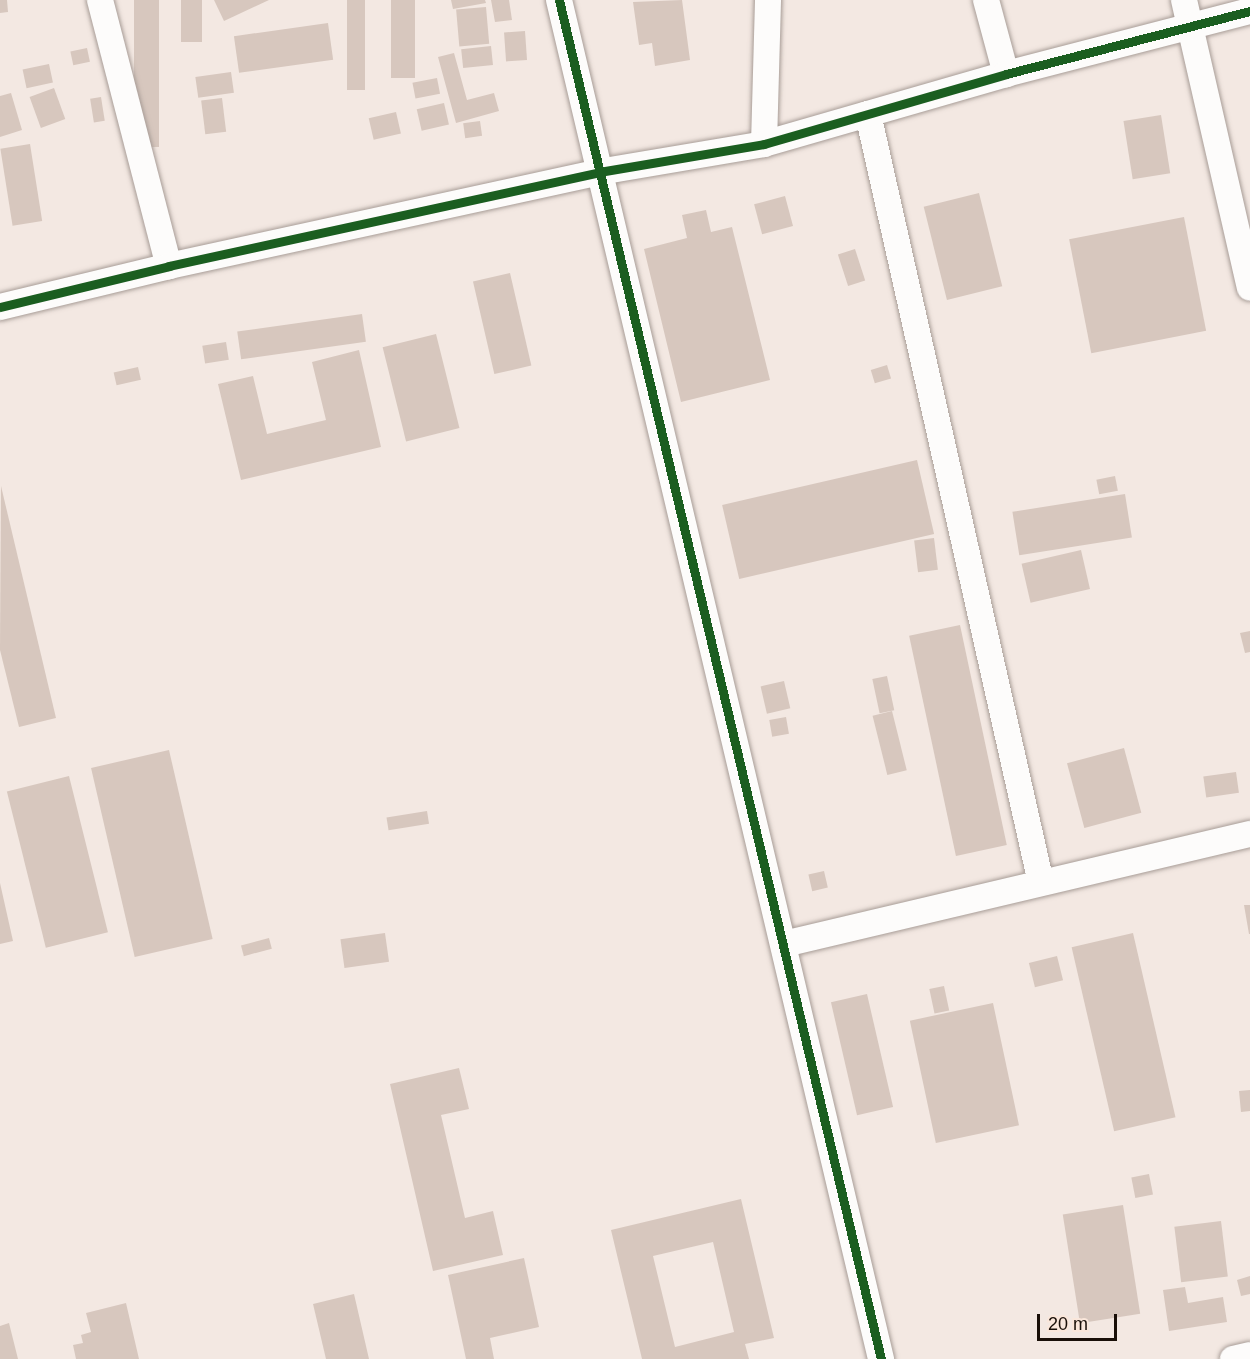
<!DOCTYPE html>
<html>
<head>
<meta charset="utf-8">
<style>
  body { margin:0 }
  #map { position:relative; width:1250px; height:1359px; overflow:hidden; background:#f3e8e2; font-family:Arial,sans-serif }
  div>[style] { position:absolute }
  [style*='--x'] { left:calc(var(--x)*1px); top:calc(var(--y)*1px); width:calc(var(--w)*1px); rotate:calc(var(--a)*1deg) }
  .building>* { inset:0; background:#d7c7be; transform-origin:0 0 }
  .roads { filter:drop-shadow(0 0 2px #a89d97) drop-shadow(0 0 2px #a89d97) }
  .minor>* { height:26px; margin:-13px; padding:0 13px; transform-origin:13px; border-radius:13px; background:#fdfcfb }
  .cycleway>* { height:9px; margin:-4.5px; padding:0 4.5px; transform-origin:4.5px; border-radius:4.5px; background:#1b5e20 }
  span { translate:-50% -50%; white-space:nowrap; text-align:center; line-height:1.15; -webkit-text-stroke:6px #fae7db; paint-order:stroke }
  .scale { position:absolute; left:1037px; top:1314px; width:80px; height:27px; box-sizing:border-box; border:3px solid #190f08; border-top:0; padding-left:8px; font-size:18px; line-height:21px; white-space:nowrap; color:#190f08; -webkit-text-stroke:4px #fae7db; paint-order:stroke }
</style>
</head>
<body>
<div id="map">
  <div class="building">
    <div style="clip-path:polygon(0 0,7px 0,8px 12px,0 13px)"></div>
    <div style="left:134px;top:0;width:25px;height:147px"></div>
    <div style="left:181px;top:0;width:21px;height:42px"></div>
    <div style="clip-path:polygon(214px 0,269px 0,224px 21px)"></div>
    <div style="left:347px;top:0;width:18px;height:90px"></div>
    <div style="left:391px;top:0;width:24px;height:78px"></div>
    <div style="clip-path:polygon(451px 0,485px 0,486px 3px,453px 9px)"></div>
    <div style="clip-path:polygon(491px 0,509px 0,512px 20px,495px 22px)"></div>
    <div style="clip-path:polygon(682px 0,690px 60px,655px 66px,652px 43px,639px 45px,633px 2px)"></div>
    <div style="left:486px;top:7px;width:37px;height:30px;rotate:85deg"></div>
    <div style="left:328px;top:23px;width:37px;height:95px;rotate:82deg"></div>
    <div style="left:525px;top:31px;width:29px;height:21px;rotate:86deg"></div>
    <div style="left:491px;top:46px;width:19px;height:30px;rotate:84deg"></div>
    <div style="left:87px;top:48px;width:14px;height:17px;rotate:78deg"></div>
    <div style="clip-path:polygon(454px 53px,467px 100px,494px 93px,499px 111px,456px 123px,438px 57px)"></div>
    <div style="left:49px;top:64px;width:19px;height:27px;rotate:78deg"></div>
    <div style="left:231px;top:72px;width:21px;height:36px;rotate:82deg"></div>
    <div style="left:437px;top:78px;width:16px;height:25px;rotate:79deg"></div>
    <div style="left:54px;top:88px;width:33px;height:26px;rotate:70deg"></div>
    <div style="clip-path:polygon(11px 93px,22px 130px,0 137px,0 96px)"></div>
    <div style="left:101px;top:97px;width:24px;height:11px;rotate:81deg"></div>
    <div style="left:222px;top:98px;width:34px;height:21px;rotate:83deg"></div>
    <div style="left:444px;top:103px;width:22px;height:28px;rotate:77deg"></div>
    <div style="left:396px;top:112px;width:22px;height:28px;rotate:77deg"></div>
    <div style="left:1161px;top:115px;width:59px;height:38px;rotate:81deg"></div>
    <div style="left:480px;top:121px;width:15px;height:17px;rotate:82deg"></div>
    <div style="left:30px;top:144px;width:78px;height:30px;rotate:81deg"></div>
    <div style="left:979px;top:193px;width:96px;height:57px;rotate:76deg"></div>
    <div style="left:785px;top:196px;width:31px;height:32px;rotate:75deg"></div>
    <div style="clip-path:polygon(706px 210px,711px 232px,732px 227px,770px 380px,681px 402px,644px 249px,687px 238px,682px 215px)"></div>
    <div style="left:1184px;top:217px;width:116px;height:117px;rotate:79deg"></div>
    <div style="left:855px;top:249px;width:33px;height:18px;rotate:72deg"></div>
    <div style="left:510px;top:273px;width:95px;height:38px;rotate:77deg"></div>
    <div style="left:362px;top:314px;width:28px;height:126px;rotate:82deg"></div>
    <div style="left:436px;top:334px;width:97px;height:55px;rotate:76deg"></div>
    <div style="left:226px;top:342px;width:18px;height:24px;rotate:81deg"></div>
    <div style="clip-path:polygon(359px 350px,381px 447px,241px 480px,218px 384px,253px 376px,267px 434px,326px 420px,312px 362px)"></div>
    <div style="left:887px;top:365px;width:14px;height:17px;rotate:73deg"></div>
    <div style="left:138px;top:367px;width:13px;height:25px;rotate:77deg"></div>
    <div style="left:917px;top:460px;width:76px;height:200px;rotate:77deg"></div>
    <div style="left:1115px;top:476px;width:15px;height:19px;rotate:79deg"></div>
    <div style="clip-path:polygon(1px 486px,56px 718px,19px 727px,0 650px)"></div>
    <div style="left:1125px;top:494px;width:44px;height:114px;rotate:81deg"></div>
    <div style="left:934px;top:538px;width:32px;height:20px;rotate:83deg"></div>
    <div style="left:1081px;top:550px;width:40px;height:61px;rotate:77deg"></div>
    <div style="left:960px;top:625px;width:225px;height:52px;rotate:78deg"></div>
    <div style="clip-path:polygon(1250px 631px,1250px 652px,1245px 653px,1240px 633px)"></div>
    <div style="left:887px;top:676px;width:35px;height:15px;rotate:78deg"></div>
    <div style="left:784px;top:681px;width:28px;height:24px;rotate:77deg"></div>
    <div style="left:892px;top:711px;width:61px;height:20px;rotate:76deg"></div>
    <div style="left:786px;top:717px;width:17px;height:17px;rotate:80deg"></div>
    <div style="left:1124px;top:748px;width:67px;height:59px;rotate:75deg"></div>
    <div style="left:169px;top:750px;width:194px;height:80px;rotate:77deg"></div>
    <div style="left:1236px;top:772px;width:21px;height:33px;rotate:82deg"></div>
    <div style="left:69px;top:776px;width:161px;height:64px;rotate:76deg"></div>
    <div style="left:427px;top:811px;width:13px;height:41px;rotate:81deg"></div>
    <div style="left:824px;top:871px;width:17px;height:16px;rotate:77deg"></div>
    <div style="clip-path:polygon(0 883px,13px 941px,0 944px)"></div>
    <div style="clip-path:polygon(1244px 905px,1250px 905px,1250px 934px,1249px 934px)"></div>
    <div style="left:385px;top:933px;width:29px;height:45px;rotate:82deg"></div>
    <div style="left:1133px;top:933px;width:189px;height:63px;rotate:77deg"></div>
    <div style="left:269px;top:938px;width:11px;height:29px;rotate:75deg"></div>
    <div style="left:1057px;top:956px;width:25px;height:29px;rotate:76deg"></div>
    <div style="left:944px;top:986px;width:25px;height:15px;rotate:78deg"></div>
    <div style="left:867px;top:994px;width:116px;height:37px;rotate:77deg"></div>
    <div style="left:993px;top:1003px;width:125px;height:85px;rotate:78deg"></div>
    <div style="clip-path:polygon(459px 1068px,469px 1109px,441px 1115px,465px 1218px,493px 1211px,503px 1255px,433px 1271px,390px 1084px)"></div>
    <div style="clip-path:polygon(1250px 1090px,1250px 1111px,1241px 1112px,1239px 1091px)"></div>
    <div style="left:1149px;top:1174px;width:21px;height:18px;rotate:79deg"></div>
    <div style="clip-path:polygon(evenodd,741px 1199px,774px 1338px,745px 1344px,749px 1359px,642px 1359px,611px 1230px,741px 1199px,713px 1242px,734px 1332px,675px 1347px,653px 1256px,713px 1242px)"></div>
    <div style="left:1123px;top:1205px;width:110px;height:61px;rotate:81deg"></div>
    <div style="left:1221px;top:1221px;width:56px;height:47px;rotate:83deg"></div>
    <div style="clip-path:polygon(524px 1258px,539px 1327px,490px 1338px,494px 1359px,466px 1359px,448px 1275px)"></div>
    <div style="clip-path:polygon(1250px 1276px,1250px 1294px,1241px 1296px,1237px 1280px)"></div>
    <div style="clip-path:polygon(1185px 1287px,1188px 1303px,1223px 1297px,1227px 1322px,1169px 1331px,1163px 1290px)"></div>
    <div style="clip-path:polygon(354px 1294px,369px 1359px,326px 1359px,313px 1304px)"></div>
    <div style="clip-path:polygon(126px 1303px,139px 1359px,76px 1359px,73px 1345px,83px 1343px,81px 1335px,91px 1332px,86px 1313px)"></div>
    <div style="clip-path:polygon(9px 1323px,18px 1359px,0 1359px,0 1326px)"></div>
  </div>
  <div class="roads">
    <div class="minor">
      <div style="--x:100;--y:0;--w:275;--a:75.5"></div>
      <div style="--x:559;--y:0;--w:1397;--a:76.67"></div>
      <div style="--x:986;--y:0;--w:77;--a:74.9"></div>
      <div style="--x:1184;--y:0;--w:295;--a:77.1"></div>
      <div style="--x:868;--y:114;--w:788;--a:77.32"></div>
      <div style="--x:764;--y:144;--w:144;--a:-88.4"></div>
      <div style="--x:0;--y:307;--w:174;--a:-13.6"></div>
      <div style="--x:169;--y:266;--w:440;--a:-12.3"></div>
      <div style="--x:599;--y:172;--w:167;--a:-9.6"></div>
      <div style="--x:764;--y:144;--w:252;--a:-16.1"></div>
      <div style="--x:1006;--y:74;--w:252;--a:-14.5"></div>
      <div style="--x:784;--y:944;--w:479;--a:-13.3"></div>
      <div style="--x:1233;--y:1359;--w:17;--a:-13"></div>
    </div>
  </div>
  <div class="cycleway">
    <div style="--x:559;--y:0;--w:1397;--a:76.67"></div>
    <div style="--x:0;--y:307;--w:174;--a:-13.6"></div>
    <div style="--x:169;--y:266;--w:440;--a:-12.3"></div>
    <div style="--x:599;--y:172;--w:167;--a:-9.6"></div>
    <div style="--x:764;--y:144;--w:252;--a:-16.1"></div>
    <div style="--x:1006;--y:74;--w:252;--a:-14.5"></div>
  </div>
  <div class="scale">20 m</div>
</div>
</body>
</html>
